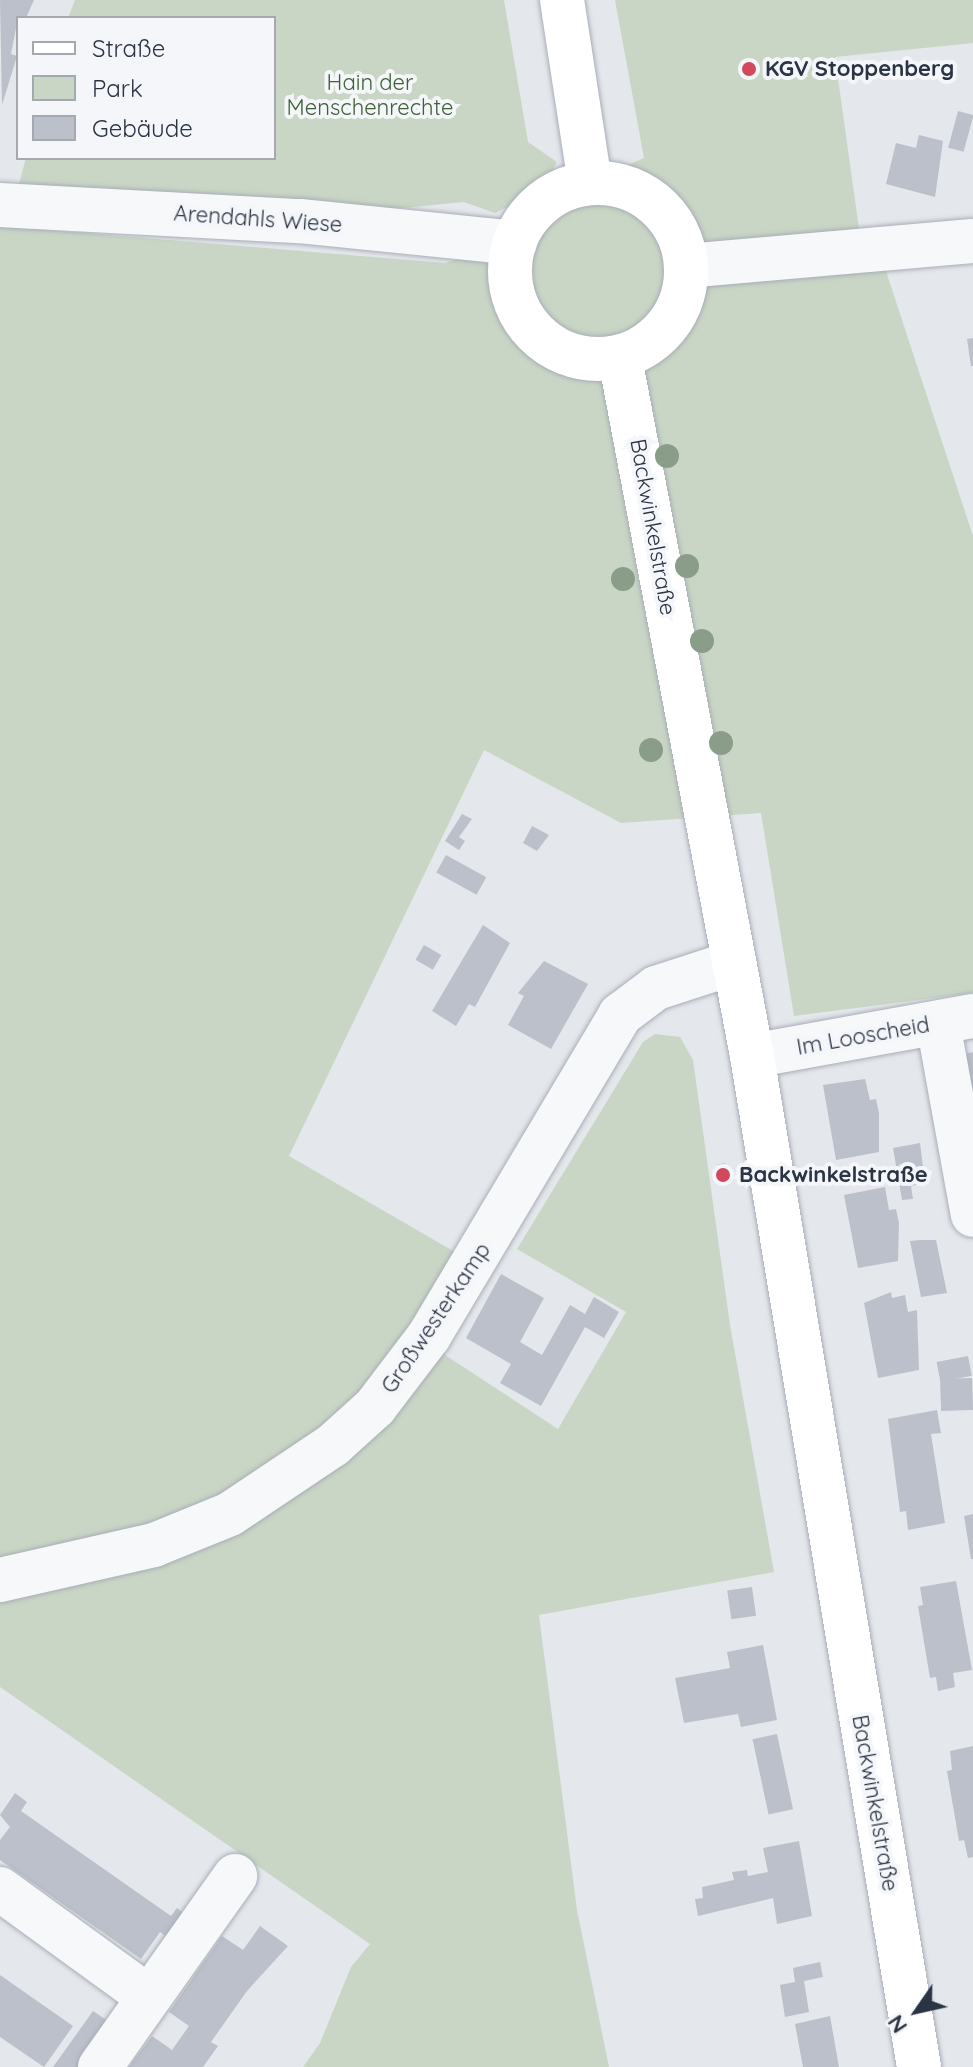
<!DOCTYPE html>
<html>
<head>
<meta charset="utf-8">
<style>
  body { margin:0 }
  #map { position:relative; width:973px; height:2067px; overflow:hidden; background:#e4e7ec; font-family:Quicksand,sans-serif }
  div>[style] { position:absolute }
  [style*='--x'] { left:calc(var(--x)*1px); top:calc(var(--y)*1px); width:calc(var(--w)*1px); rotate:calc(var(--a)*1deg) }
  .green>* { inset:0; background:#c9d6c5 }
  .building>* { inset:0; background:#bbc0ca; transform-origin:0 0 }
  .roads { filter:drop-shadow(0 0 2px #a9aeb7) drop-shadow(0 0 2px #a9aeb7) }
  .minor>* { height:44px; margin:-22px; padding:0 22px; transform-origin:22px; border-radius:22px; background:#f7f8fa }
  .major>* { height:44px; margin:-22px; padding:0 22px; transform-origin:22px; border-radius:22px; background:#fff }
  .major>.ring { margin:-22px; padding:0; box-sizing:content-box; background:none; border:44px solid #fff; border-radius:50% }
  .trees>* { width:24px; height:24px; margin:-12px; border-radius:50%; background:#899d89 }
  .dots>* { width:22px; height:22px; translate:-50% -50%; box-sizing:border-box; border:4px solid #f4f6f9; border-radius:50% }
  span { translate:-50% -50%; white-space:nowrap; text-align:center; line-height:1.15; -webkit-text-stroke:8px #f4f6f9; paint-order:stroke }
  .poi-label { font-size:22px; color:#2b3445; font-weight:700 }
  .left { translate:0 -50%; text-align:left }
  .park-label { font-size:22px; color:#3f6138 }
  .street-label { font-size:22px; color:#2b3445 }
  .legend { position:absolute; left:16px; top:16px; width:260px; height:144px; box-sizing:border-box; background:#f4f6f9; border:2px solid #a4a8b1; margin:0; padding:10px 14px; list-style:none; font-size:24px; color:#2b3445 }
  .legend li { display:flex; align-items:center; gap:16px; height:40px }
  .legend b { width:40px; border:2px solid #a4a8b1 }
  .north { position:absolute; left:877px; top:1971px; width:80px; height:80px; -webkit-text-stroke:6px #f4f6f9; paint-order:stroke; rotate:236deg; font-size:22px; font-weight:700; line-height:32px; text-align:center; color:#2b3445 }
  .north::after { content:''; display:block; margin:auto; width:28px; height:36px; background:#2b3445; clip-path:polygon(50% 0,100% 100%,50% 72%,0 100%) }
</style>
</head>
<body>
<div id="map">
  <div class="green">
    <div style="clip-path:polygon(75px 0,504px 0,528px 142px,557px 162px,541px 190px,495px 213px,464px 202px,301px 218px,16px 195px,26px 158px,274px 158px,274px 18px,68px 18px)"></div>
    <div style="clip-path:polygon(615px 0,973px 0,973px 43px,835px 57px,862px 250px,880px 253px,973px 536px,973px 993px,794px 1016px,761px 813px,621px 823px,484px 750px,289px 1156px,455px 1252px,412px 1325px,448px 1357px,558px 1429px,626px 1312px,517px 1249px,643px 1042px,655px 1034px,680px 1037px,693px 1060px,730px 1325px,774px 1572px,539px 1615px,577px 1910px,609px 2067px,303px 2067px,320px 2043px,351px 1967px,370px 1944px,0 1687px,0 226px,445px 263px,514px 243px,532px 215px,552px 198px,644px 158px)"></div>
  </div>
  <div class="building">
    <div style="clip-path:polygon(0 0,34px 0,26px 18px,18px 18px,11px 54px,17px 56px,2px 105px)"></div>
    <div style="left:958px;top:111px;width:16px;height:38px;rotate:15deg"></div>
    <div style="clip-path:polygon(919px 135px,943px 141px,935px 197px,886px 184px,896px 143px,916px 148px)"></div>
    <div style="clip-path:polygon(973px 338px,973px 366px,971px 366px,967px 339px)"></div>
    <div style="clip-path:polygon(462px 814px,472px 819px,459px 837px,465px 841px,459px 850px,445px 841px)"></div>
    <div style="clip-path:polygon(532px 826px,549px 835px,537px 851px,523px 843px)"></div>
    <div style="left:446px;top:855px;width:46px;height:20px;rotate:29deg"></div>
    <div style="clip-path:polygon(483px 925px,510px 943px,475px 1007px,469px 1004px,456px 1026px,432px 1011px)"></div>
    <div style="left:424px;top:945px;width:20px;height:17px;rotate:30deg"></div>
    <div style="clip-path:polygon(544px 961px,588px 984px,551px 1049px,508px 1025px,524px 996px,518px 993px)"></div>
    <div style="clip-path:polygon(973px 1052px,973px 1095px,964px 1054px)"></div>
    <div style="clip-path:polygon(865px 1079px,870px 1100px,876px 1099px,879px 1113px,879px 1152px,836px 1160px,823px 1085px)"></div>
    <div style="clip-path:polygon(920px 1143px,925px 1183px,911px 1186px,913px 1199px,902px 1200px,893px 1148px)"></div>
    <div style="left:725px;top:1163px;width:21px;height:8px;rotate:79deg"></div>
    <div style="clip-path:polygon(885px 1187px,889px 1210px,896px 1209px,899px 1223px,898px 1261px,858px 1268px,844px 1195px)"></div>
    <div style="clip-path:polygon(920px 1240px,936px 1240px,947px 1293px,921px 1297px,910px 1241px)"></div>
    <div style="clip-path:polygon(501px 1274px,544px 1298px,520px 1342px,542px 1355px,570px 1305px,585px 1314px,594px 1297px,619px 1312px,604px 1338px,585px 1327px,541px 1406px,500px 1383px,511px 1364px,466px 1338px)"></div>
    <div style="clip-path:polygon(891px 1292px,892px 1298px,905px 1295px,908px 1312px,917px 1310px,919px 1370px,878px 1378px,864px 1303px)"></div>
    <div style="left:968px;top:1356px;width:20px;height:32px;rotate:79deg"></div>
    <div style="left:972px;top:1378px;width:32px;height:32px;rotate:88deg"></div>
    <div style="clip-path:polygon(937px 1410px,941px 1433px,931px 1434px,945px 1523px,908px 1530px,906px 1511px,900px 1512px,888px 1419px)"></div>
    <div style="clip-path:polygon(973px 1514px,973px 1559px,971px 1559px,964px 1516px)"></div>
    <div style="clip-path:polygon(956px 1581px,972px 1670px,953px 1673px,955px 1687px,938px 1691px,936px 1677px,930px 1678px,918px 1606px,923px 1605px,920px 1587px)"></div>
    <div style="left:752px;top:1587px;width:29px;height:25px;rotate:82deg"></div>
    <div style="clip-path:polygon(763px 1645px,777px 1720px,741px 1727px,738px 1714px,684px 1723px,675px 1678px,730px 1668px,727px 1652px)"></div>
    <div style="left:777px;top:1734px;width:77px;height:25px;rotate:78deg"></div>
    <div style="clip-path:polygon(973px 1746px,973px 1857px,968px 1858px,964px 1840px,959px 1841px,947px 1771px,952px 1770px,950px 1751px)"></div>
    <div style="clip-path:polygon(15px 1793px,27px 1802px,21px 1811px,171px 1916px,177px 1908px,189px 1917px,172px 1941px,160px 1932px,141px 1959px,0 1860px,0 1840px,10px 1827px,0 1815px)"></div>
    <div style="clip-path:polygon(799px 1841px,812px 1916px,777px 1924px,773px 1898px,698px 1916px,695px 1899px,703px 1898px,702px 1887px,734px 1880px,732px 1872px,747px 1870px,748px 1876px,768px 1872px,763px 1848px)"></div>
    <div style="clip-path:polygon(260px 1926px,288px 1946px,247px 1991px,211px 2042px,218px 2046px,203px 2067px,129px 2067px,152px 2036px,172px 2050px,189px 2026px,169px 2012px,222px 1936px,243px 1950px)"></div>
    <div style="clip-path:polygon(820px 1962px,823px 1977px,804px 1981px,809px 2012px,785px 2017px,780px 1985px,795px 1982px,793px 1968px)"></div>
    <div style="clip-path:polygon(0 1975px,73px 2026px,44px 2067px,0 2037px)"></div>
    <div style="clip-path:polygon(93px 2011px,114px 2025px,84px 2067px,53px 2067px)"></div>
    <div style="clip-path:polygon(830px 2016px,839px 2067px,803px 2067px,795px 2024px)"></div>
  </div>
  <div class="roads">
    <div class="minor">
      <div style="--x:0;--y:205;--w:300;--a:3.1"></div>
      <div style="--x:300;--y:221;--w:216;--a:5.8"></div>
      <div style="--x:686;--y:266;--w:288;--a:-5"></div>
      <div style="--x:938;--y:1023;--w:195;--a:79.7"></div>
      <div style="--x:752;--y:1056;--w:225;--a:-10.3"></div>
      <div style="--x:0;--y:1580;--w:158;--a:-12.8"></div>
      <div style="--x:154;--y:1545;--w:82;--a:-22.2"></div>
      <div style="--x:230;--y:1514;--w:124;--a:-33.8"></div>
      <div style="--x:333;--y:1445;--w:57;--a:-42.1"></div>
      <div style="--x:375;--y:1407;--w:89;--a:-52.7"></div>
      <div style="--x:429;--y:1336;--w:374;--a:-59.2"></div>
      <div style="--x:620;--y:1015;--w:45;--a:-36.9"></div>
      <div style="--x:656;--y:988;--w:81;--a:-18"></div>
      <div style="--x:0;--y:1889;--w:180;--a:36"></div>
      <div style="--x:100;--y:2067;--w:234;--a:-54.7"></div>
    </div>
    <div class="major">
      <div style="--x:562;--y:0;--w:185;--a:81.3"></div>
      <div class="ring" style="left:510px;top:183px;width:132px;height:132px"></div>
      <div style="--x:620;--y:358;--w:710;--a:79.29"></div>
      <div style="--x:752;--y:1056;--w:1025;--a:80.62"></div>
    </div>
  </div>
  <div class="trees">
    <div style="left:667px;top:456px"></div>
    <div style="left:687px;top:566px"></div>
    <div style="left:623px;top:579px"></div>
    <div style="left:702px;top:641px"></div>
    <div style="left:721px;top:743px"></div>
    <div style="left:651px;top:750px"></div>
  </div>
  <div class="dots">
    <div style="left:749px;top:69px;background:#d1495b"></div>
    <div style="left:723px;top:1175px;background:#d1495b"></div>
  </div>
  <div class="poi-label">
    <span class="left" style="left:765px;top:69px">KGV Stoppenberg</span>
    <span class="left" style="left:739px;top:1175px">Backwinkelstraße</span>
  </div>
  <div class="park-label">
    <span style="left:370px;top:95px">Hain der<br>Menschenrechte</span>
  </div>
  <div class="street-label">
    <span style="left:258px;top:219px;rotate:4deg">Arendahls Wiese</span>
    <span style="left:653px;top:527px;rotate:80deg">Backwinkelstraße</span>
    <span style="left:863px;top:1036px;rotate:-10deg">Im Looscheid</span>
    <span style="left:436px;top:1318px;rotate:-56deg">Großwesterkamp</span>
    <span style="left:875px;top:1803px;rotate:80deg">Backwinkelstraße</span>
  </div>
  <ul class="legend">
  <li><b style="height:10px;background:#fff"></b>Straße</li>
  <li><b style="height:22px;background:#c9d6c5"></b>Park</li>
  <li><b style="height:22px;background:#bbc0ca"></b>Gebäude</li>
  </ul>
  <div class="north">N</div>
</div>
</body>
</html>
